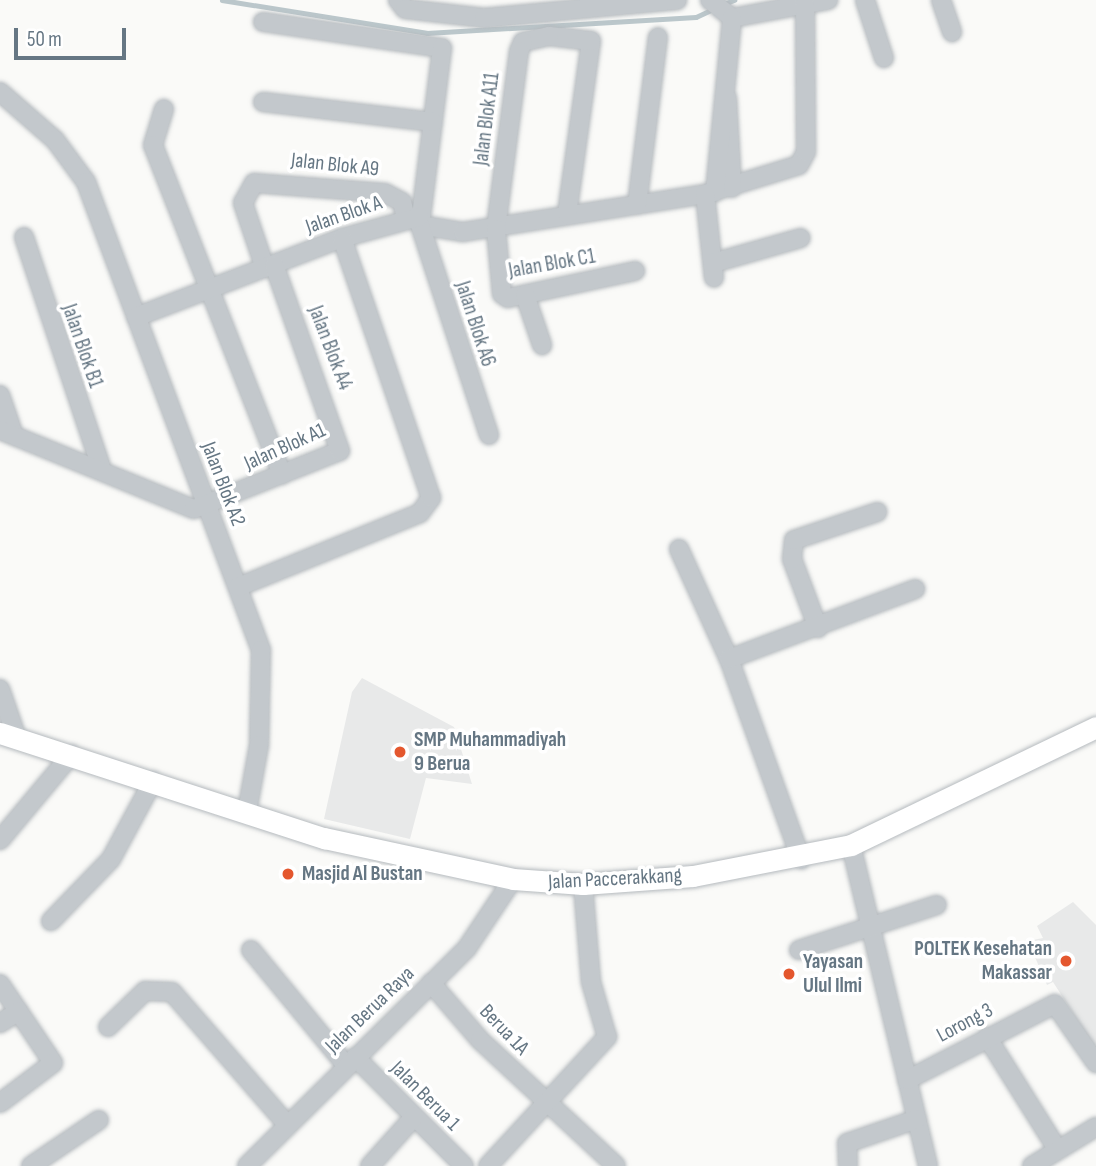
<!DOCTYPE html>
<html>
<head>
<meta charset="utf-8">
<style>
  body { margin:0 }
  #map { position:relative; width:1096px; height:1166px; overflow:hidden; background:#fafaf8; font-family:"Sofia Sans Condensed",sans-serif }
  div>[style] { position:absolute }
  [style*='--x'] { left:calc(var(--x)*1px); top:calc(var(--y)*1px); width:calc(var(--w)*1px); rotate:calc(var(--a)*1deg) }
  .built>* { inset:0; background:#e8e9e9 }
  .stream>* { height:4.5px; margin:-2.25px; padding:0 2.25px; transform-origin:2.25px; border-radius:2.25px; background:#bbc7cb }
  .roads { filter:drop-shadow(0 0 2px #b5babe) drop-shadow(0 0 2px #b5babe) }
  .minor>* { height:18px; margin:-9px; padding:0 9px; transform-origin:9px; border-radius:9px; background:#c3c8cc }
  .major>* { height:21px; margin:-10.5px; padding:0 10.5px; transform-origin:10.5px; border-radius:10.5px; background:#fff }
  .dots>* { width:19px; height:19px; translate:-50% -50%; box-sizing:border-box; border:4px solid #fff; border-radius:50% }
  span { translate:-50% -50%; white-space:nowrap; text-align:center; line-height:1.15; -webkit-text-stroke:7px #fff; paint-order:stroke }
  .street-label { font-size:21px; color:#657683 }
  .poi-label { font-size:21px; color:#657683; font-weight:700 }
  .left { translate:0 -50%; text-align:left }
  .right { translate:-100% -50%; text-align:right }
  .scale { position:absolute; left:14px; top:28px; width:112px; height:32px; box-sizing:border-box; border:4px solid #657683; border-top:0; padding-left:9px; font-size:21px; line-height:24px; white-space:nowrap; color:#657683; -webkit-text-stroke:5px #fff; paint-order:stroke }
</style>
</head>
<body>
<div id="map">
  <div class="built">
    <div style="clip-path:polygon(362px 678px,454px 727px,472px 784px,426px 778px,410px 839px,324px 819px,352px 692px)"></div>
    <div style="clip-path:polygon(1073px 902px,1096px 925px,1096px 1049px,1053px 982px,1047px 985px,1028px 941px,1043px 938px,1037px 926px)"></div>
  </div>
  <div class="stream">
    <div style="--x:222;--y:0;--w:208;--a:9.1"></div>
    <div style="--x:427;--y:33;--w:269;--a:-3.4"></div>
    <div style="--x:696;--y:17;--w:19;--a:-25"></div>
    <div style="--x:724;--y:4;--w:11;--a:-22"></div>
  </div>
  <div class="roads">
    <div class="minor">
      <div style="--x:398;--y:0;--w:11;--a:52"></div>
      <div style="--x:405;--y:9;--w:80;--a:6.5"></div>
      <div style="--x:484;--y:18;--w:194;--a:-5.3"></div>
      <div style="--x:710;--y:0;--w:28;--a:39"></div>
      <div style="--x:732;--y:18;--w:98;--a:-10.6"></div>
      <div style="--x:865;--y:0;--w:61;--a:71.9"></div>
      <div style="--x:941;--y:0;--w:34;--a:71"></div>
      <div style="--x:263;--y:22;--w:181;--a:8.3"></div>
      <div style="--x:442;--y:48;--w:178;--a:97.1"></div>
      <div style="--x:420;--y:225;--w:44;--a:9.2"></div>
      <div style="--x:463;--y:232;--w:245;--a:-8.9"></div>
      <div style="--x:705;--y:194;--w:98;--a:-17.1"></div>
      <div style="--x:799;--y:165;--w:15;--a:-62"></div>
      <div style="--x:806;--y:152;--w:148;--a:-90.4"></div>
      <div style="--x:0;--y:92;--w:73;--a:41.1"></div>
      <div style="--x:55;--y:140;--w:52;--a:53.6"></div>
      <div style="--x:86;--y:182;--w:500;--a:69.5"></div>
      <div style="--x:261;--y:650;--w:95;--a:91.2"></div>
      <div style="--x:259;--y:745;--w:68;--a:100.2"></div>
      <div style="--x:727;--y:98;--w:90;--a:86.8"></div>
      <div style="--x:263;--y:102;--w:171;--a:6.7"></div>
      <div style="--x:164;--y:109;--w:38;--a:107"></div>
      <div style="--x:153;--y:145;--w:354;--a:68.6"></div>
      <div style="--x:715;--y:192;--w:175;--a:-84.4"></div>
      <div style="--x:705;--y:194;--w:84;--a:83.9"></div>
      <div style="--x:637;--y:205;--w:169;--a:-82.9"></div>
      <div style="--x:567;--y:214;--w:175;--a:-82.1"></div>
      <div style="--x:591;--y:41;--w:42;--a:-173.2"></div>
      <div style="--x:549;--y:36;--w:27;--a:167"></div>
      <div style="--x:523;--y:42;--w:10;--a:114"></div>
      <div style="--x:519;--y:51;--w:179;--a:97.4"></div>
      <div style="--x:496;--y:229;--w:65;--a:84.7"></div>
      <div style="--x:502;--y:294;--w:7;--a:34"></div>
      <div style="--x:508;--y:298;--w:130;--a:-12"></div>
      <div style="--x:420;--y:225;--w:221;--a:71.8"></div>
      <div style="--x:24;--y:237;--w:246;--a:71.5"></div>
      <div style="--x:713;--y:263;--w:91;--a:-15.9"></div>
      <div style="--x:265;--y:268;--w:69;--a:-108.7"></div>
      <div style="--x:243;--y:203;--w:23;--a:-61"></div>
      <div style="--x:254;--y:183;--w:131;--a:4.4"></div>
      <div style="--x:385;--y:193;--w:19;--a:28"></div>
      <div style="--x:402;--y:202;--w:16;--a:76"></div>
      <div style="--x:525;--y:295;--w:53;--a:71.2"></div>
      <div style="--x:136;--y:317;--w:221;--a:-21"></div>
      <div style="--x:342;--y:238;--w:80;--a:-15.3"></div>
      <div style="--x:0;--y:395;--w:43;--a:71.1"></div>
      <div style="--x:0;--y:430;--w:209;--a:22.2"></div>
      <div style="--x:194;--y:509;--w:157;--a:-21.7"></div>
      <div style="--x:340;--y:451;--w:197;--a:-109.5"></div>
      <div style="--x:679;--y:549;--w:121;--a:65.6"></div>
      <div style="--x:729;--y:659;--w:213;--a:70.2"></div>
      <div style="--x:238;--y:587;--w:196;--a:-22.1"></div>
      <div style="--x:420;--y:513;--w:19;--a:-54"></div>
      <div style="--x:431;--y:498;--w:275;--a:-108.9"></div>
      <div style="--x:818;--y:628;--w:74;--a:-110.6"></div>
      <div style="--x:792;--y:559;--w:19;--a:-84"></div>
      <div style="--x:794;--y:540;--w:88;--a:-18.6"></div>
      <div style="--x:729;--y:659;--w:199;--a:-20.6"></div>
      <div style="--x:0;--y:689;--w:52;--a:70.9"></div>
      <div style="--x:0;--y:840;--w:112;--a:-50.1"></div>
      <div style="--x:851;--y:845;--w:330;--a:76.5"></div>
      <div style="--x:51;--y:921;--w:86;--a:-45.9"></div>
      <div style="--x:111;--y:859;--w:89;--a:-61.7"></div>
      <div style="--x:251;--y:950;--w:148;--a:50.5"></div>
      <div style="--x:799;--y:950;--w:145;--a:-18.1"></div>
      <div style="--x:431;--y:983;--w:75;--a:49.3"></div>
      <div style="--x:480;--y:1040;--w:185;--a:42.8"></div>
      <div style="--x:0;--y:984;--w:95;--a:56.1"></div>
      <div style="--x:53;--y:1063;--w:66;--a:143"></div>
      <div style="--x:0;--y:1023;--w:22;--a:-32"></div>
      <div style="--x:108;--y:1027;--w:52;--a:-44.2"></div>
      <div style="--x:145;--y:991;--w:27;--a:2"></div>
      <div style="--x:172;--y:992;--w:174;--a:49"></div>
      <div style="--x:987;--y:1037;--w:133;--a:57.9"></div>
      <div style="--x:355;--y:1057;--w:154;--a:45"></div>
      <div style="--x:907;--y:1080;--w:166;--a:-27.2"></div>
      <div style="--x:1055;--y:1004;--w:72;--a:55.2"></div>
      <div style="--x:31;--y:1166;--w:82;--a:-34.1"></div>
      <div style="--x:247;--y:1166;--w:310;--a:-44.7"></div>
      <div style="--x:467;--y:948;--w:83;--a:-56.3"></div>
      <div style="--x:370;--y:1166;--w:66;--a:-48.1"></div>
      <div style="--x:488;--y:1166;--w:176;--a:-47.3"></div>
      <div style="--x:607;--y:1037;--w:57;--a:-106.2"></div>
      <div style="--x:591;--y:982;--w:98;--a:-94.7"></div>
      <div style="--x:848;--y:1166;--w:23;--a:-92"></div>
      <div style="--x:847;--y:1143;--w:74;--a:-18.9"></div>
      <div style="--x:1032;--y:1166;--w:75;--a:-31.4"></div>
    </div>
    <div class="major">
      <div style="--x:0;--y:733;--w:341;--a:18"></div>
      <div style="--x:324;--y:838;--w:193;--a:12.2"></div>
      <div style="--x:513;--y:879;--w:70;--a:4.1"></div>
      <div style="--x:583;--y:884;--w:110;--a:-4.2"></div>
      <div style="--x:693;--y:876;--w:161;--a:-11.1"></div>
      <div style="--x:851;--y:845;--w:272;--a:-25.7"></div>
    </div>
  </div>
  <div class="dots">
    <div style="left:400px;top:752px;background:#e4572e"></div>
    <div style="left:288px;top:874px;background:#e4572e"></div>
    <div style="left:1066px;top:961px;background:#e4572e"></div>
    <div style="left:789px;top:974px;background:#e4572e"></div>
  </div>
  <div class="street-label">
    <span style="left:487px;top:119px;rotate:-83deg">Jalan Blok A11</span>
    <span style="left:335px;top:165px;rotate:6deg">Jalan Blok A9</span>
    <span style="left:344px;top:215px;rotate:-19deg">Jalan Blok A</span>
    <span style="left:552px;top:264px;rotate:-10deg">Jalan Blok C1</span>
    <span style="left:475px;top:324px;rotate:72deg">Jalan Blok A6</span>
    <span style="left:82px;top:346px;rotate:71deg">Jalan Blok B1</span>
    <span style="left:330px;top:348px;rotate:69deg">Jalan Blok A4</span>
    <span style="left:285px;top:447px;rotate:-24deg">Jalan Blok A1</span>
    <span style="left:223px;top:484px;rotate:69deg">Jalan Blok A2</span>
    <span style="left:615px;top:879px;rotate:-3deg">Jalan Paccerakkang</span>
    <span style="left:370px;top:1010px;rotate:-44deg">Jalan Berua Raya</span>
    <span style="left:965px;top:1023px;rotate:-28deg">Lorong 3</span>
    <span style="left:504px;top:1030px;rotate:46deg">Berua 1A</span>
    <span style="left:425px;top:1096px;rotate:45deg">Jalan Berua 1</span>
  </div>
  <div class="poi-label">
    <span class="left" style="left:414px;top:752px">SMP Muhammadiyah<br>9 Berua</span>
    <span class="left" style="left:302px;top:874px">Masjid Al Bustan</span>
    <span class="right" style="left:1052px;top:961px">POLTEK Kesehatan<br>Makassar</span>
    <span class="left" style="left:803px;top:974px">Yayasan<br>Ulul Ilmi</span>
  </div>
  <div class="scale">50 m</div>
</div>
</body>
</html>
